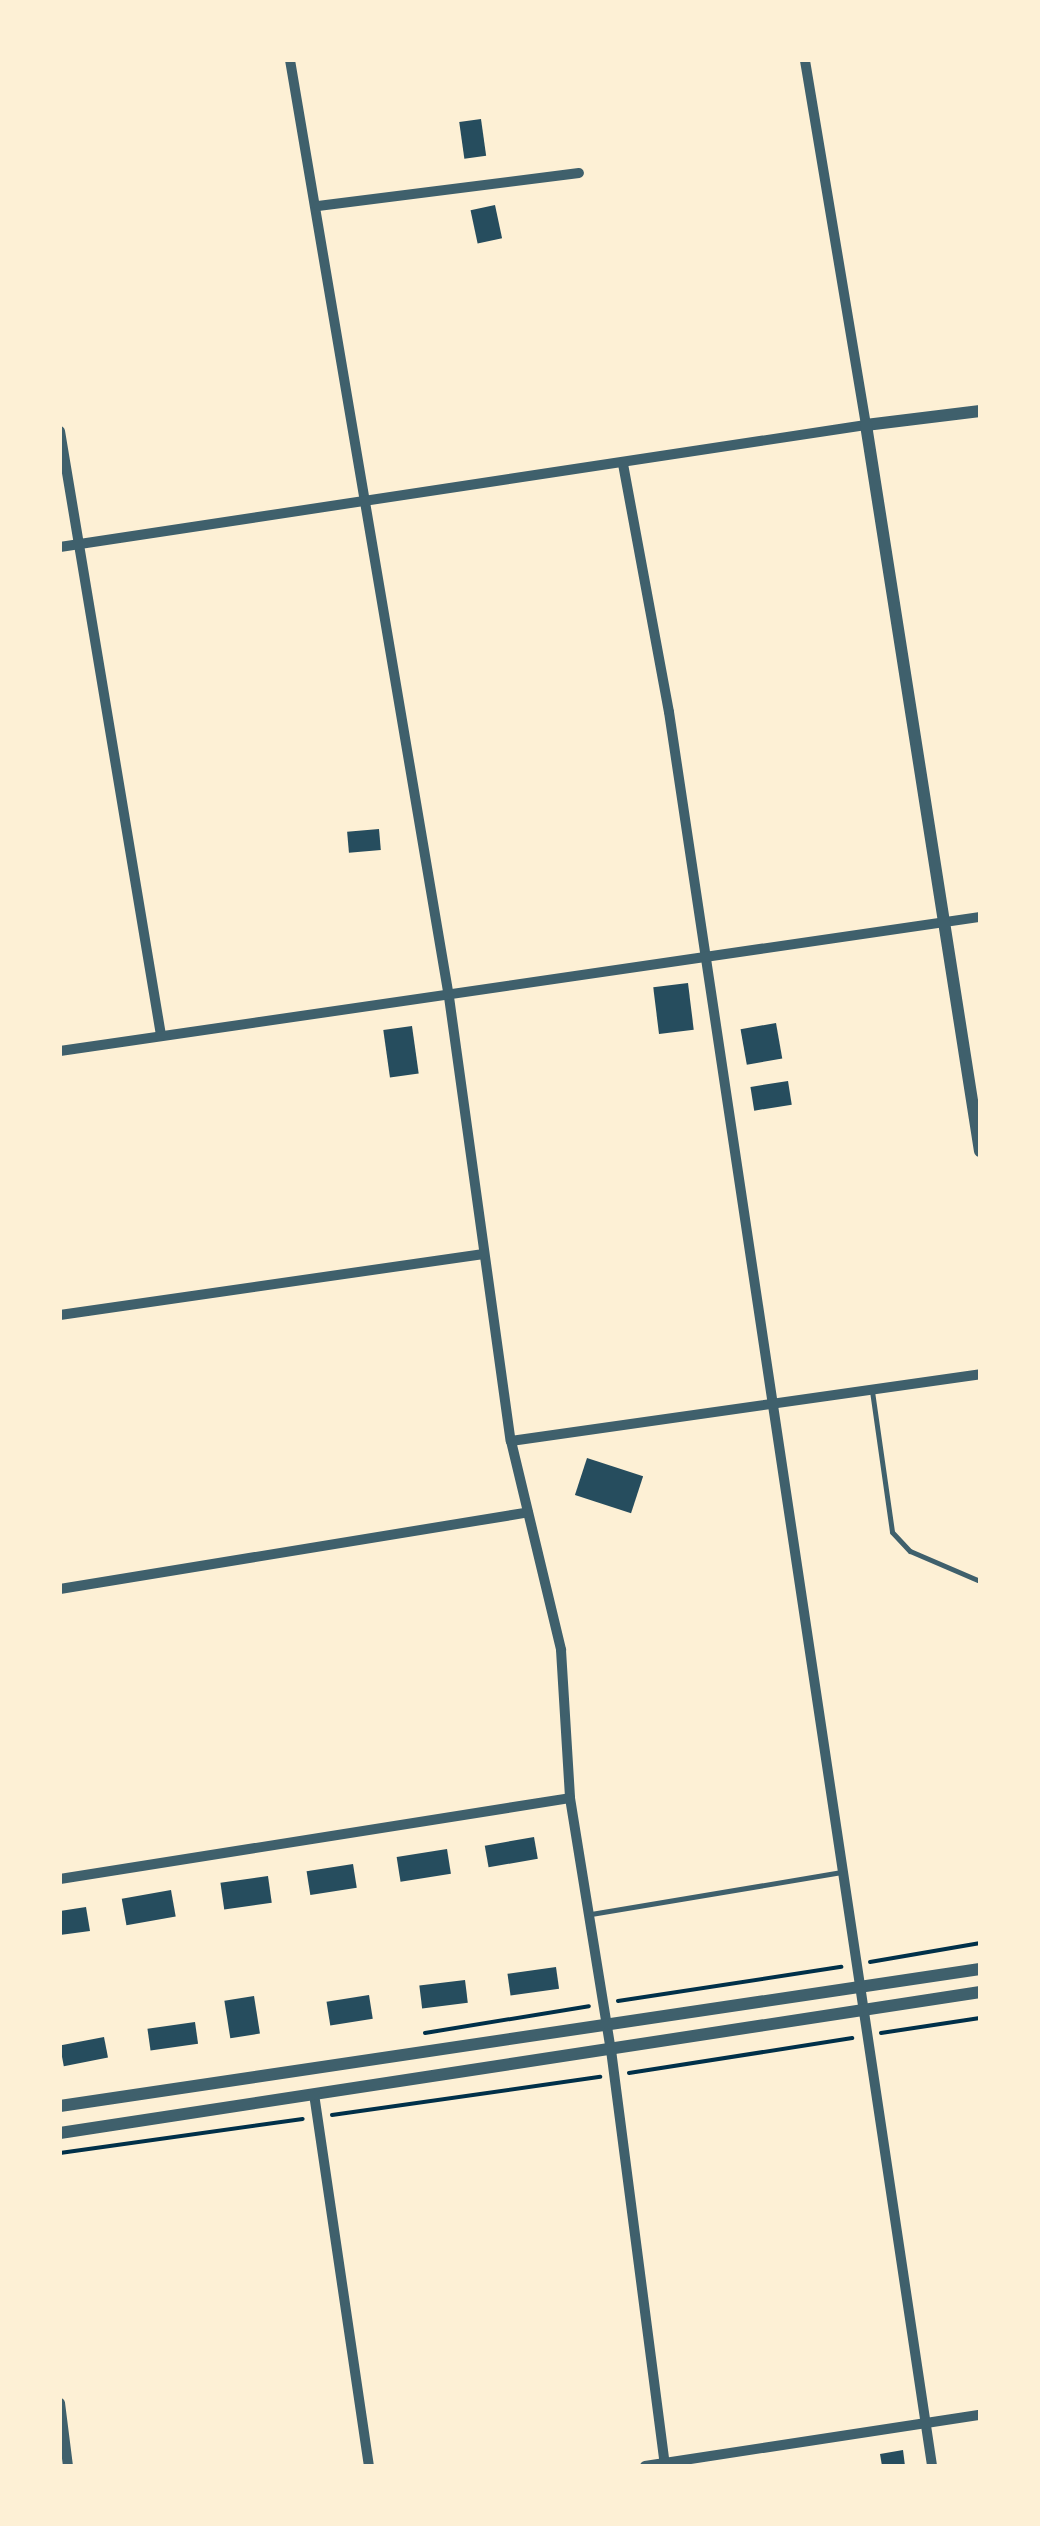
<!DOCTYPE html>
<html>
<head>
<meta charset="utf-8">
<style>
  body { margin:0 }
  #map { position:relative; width:1040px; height:2526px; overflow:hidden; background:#fdf0d5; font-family:"Fira Sans Condensed",sans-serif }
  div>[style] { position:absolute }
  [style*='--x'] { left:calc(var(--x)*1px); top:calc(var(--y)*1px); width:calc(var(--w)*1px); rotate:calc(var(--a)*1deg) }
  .building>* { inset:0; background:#264d5e; transform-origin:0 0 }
  .path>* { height:4px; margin:-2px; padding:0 2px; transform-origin:2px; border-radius:2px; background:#003049 }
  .service>* { height:5px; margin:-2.5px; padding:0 2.5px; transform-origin:2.5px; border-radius:2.5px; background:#3f606c }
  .minor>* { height:10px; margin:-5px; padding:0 5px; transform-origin:5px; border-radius:5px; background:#3f606c }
  .tertiary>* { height:12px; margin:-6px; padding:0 6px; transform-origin:6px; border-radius:6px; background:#3f606c }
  span { translate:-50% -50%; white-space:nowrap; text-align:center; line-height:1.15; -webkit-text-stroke:8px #fdf0d5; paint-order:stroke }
  .frame { position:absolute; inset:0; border:62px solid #fdf0d5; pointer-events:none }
</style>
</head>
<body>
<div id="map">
  <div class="building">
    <div style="left:481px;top:119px;width:37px;height:22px;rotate:82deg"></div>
    <div style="left:495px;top:205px;width:34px;height:25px;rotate:78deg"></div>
    <div style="left:379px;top:829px;width:21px;height:32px;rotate:85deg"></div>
    <div style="left:688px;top:983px;width:47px;height:35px;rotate:83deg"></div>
    <div style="left:776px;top:1023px;width:36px;height:36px;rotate:80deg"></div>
    <div style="left:412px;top:1026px;width:48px;height:29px;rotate:82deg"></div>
    <div style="left:788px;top:1081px;width:24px;height:38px;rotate:81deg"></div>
    <div style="left:587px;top:1458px;width:59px;height:39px;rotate:18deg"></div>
    <div style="left:534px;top:1837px;width:22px;height:50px;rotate:80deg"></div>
    <div style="left:447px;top:1849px;width:25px;height:51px;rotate:81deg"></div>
    <div style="left:353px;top:1864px;width:24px;height:47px;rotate:81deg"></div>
    <div style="left:268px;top:1876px;width:27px;height:48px;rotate:82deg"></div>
    <div style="left:171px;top:1890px;width:27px;height:50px;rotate:80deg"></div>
    <div style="clip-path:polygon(86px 1907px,90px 1931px,60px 1935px,60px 1911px)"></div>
    <div style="left:556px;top:1967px;width:22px;height:49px;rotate:82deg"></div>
    <div style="left:465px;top:1980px;width:23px;height:46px;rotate:83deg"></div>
    <div style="left:369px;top:1995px;width:24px;height:43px;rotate:81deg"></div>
    <div style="left:254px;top:1996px;width:38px;height:30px;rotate:81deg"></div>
    <div style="left:195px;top:2022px;width:22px;height:48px;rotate:82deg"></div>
    <div style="left:104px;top:2037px;width:21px;height:45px;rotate:79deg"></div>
    <div style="clip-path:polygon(903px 2450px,905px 2466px,882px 2466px,880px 2454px)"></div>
  </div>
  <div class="path">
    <div style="--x:870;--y:1962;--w:112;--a:-9.8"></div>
    <div style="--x:618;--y:2001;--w:226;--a:-8.7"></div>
    <div style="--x:425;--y:2033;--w:166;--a:-9.3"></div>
    <div style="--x:881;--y:2033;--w:100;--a:-8.6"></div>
    <div style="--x:629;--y:2073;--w:226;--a:-8.9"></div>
    <div style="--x:332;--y:2115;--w:271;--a:-8.1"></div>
    <div style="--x:60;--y:2153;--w:245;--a:-8"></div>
  </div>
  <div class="service">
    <div style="--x:872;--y:1391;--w:142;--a:81.9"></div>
    <div style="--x:892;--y:1532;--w:26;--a:47"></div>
    <div style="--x:910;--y:1551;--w:76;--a:23.2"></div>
    <div style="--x:591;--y:1914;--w:254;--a:-9.5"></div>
  </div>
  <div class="minor">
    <div style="--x:290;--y:60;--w:950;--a:80.37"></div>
    <div style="--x:449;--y:997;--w:448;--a:82.1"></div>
    <div style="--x:511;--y:1441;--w:215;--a:76.5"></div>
    <div style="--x:561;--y:1650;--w:148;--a:86.5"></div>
    <div style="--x:570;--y:1798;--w:255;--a:80.8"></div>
    <div style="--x:611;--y:2050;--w:419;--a:82.6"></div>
    <div style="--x:318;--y:206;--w:263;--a:-7.2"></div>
    <div style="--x:60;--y:431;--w:612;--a:80.51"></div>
    <div style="--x:623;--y:464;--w:252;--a:79.5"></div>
    <div style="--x:669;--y:712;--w:1774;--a:81.47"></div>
    <div style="--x:60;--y:547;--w:815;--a:-8.61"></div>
    <div style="--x:866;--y:425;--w:370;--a:-99.5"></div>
    <div style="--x:60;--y:1051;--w:930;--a:-8.29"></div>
    <div style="--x:60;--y:1315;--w:428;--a:-8.2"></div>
    <div style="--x:511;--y:1441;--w:474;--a:-8.1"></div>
    <div style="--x:60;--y:1589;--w:474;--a:-9.3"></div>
    <div style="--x:60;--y:1879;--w:516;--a:-9.02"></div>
    <div style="--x:314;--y:2094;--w:376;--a:81.6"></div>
    <div style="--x:60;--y:2403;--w:64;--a:82.8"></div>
    <div style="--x:645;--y:2466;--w:339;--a:-8.7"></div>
  </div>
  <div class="tertiary">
    <div style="--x:980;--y:411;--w:115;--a:173"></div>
    <div style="--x:866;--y:425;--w:735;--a:81.08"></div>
    <div style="--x:60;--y:2106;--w:930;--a:-8.47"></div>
    <div style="--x:60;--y:2133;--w:931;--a:-8.71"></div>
  </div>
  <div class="frame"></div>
</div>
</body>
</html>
